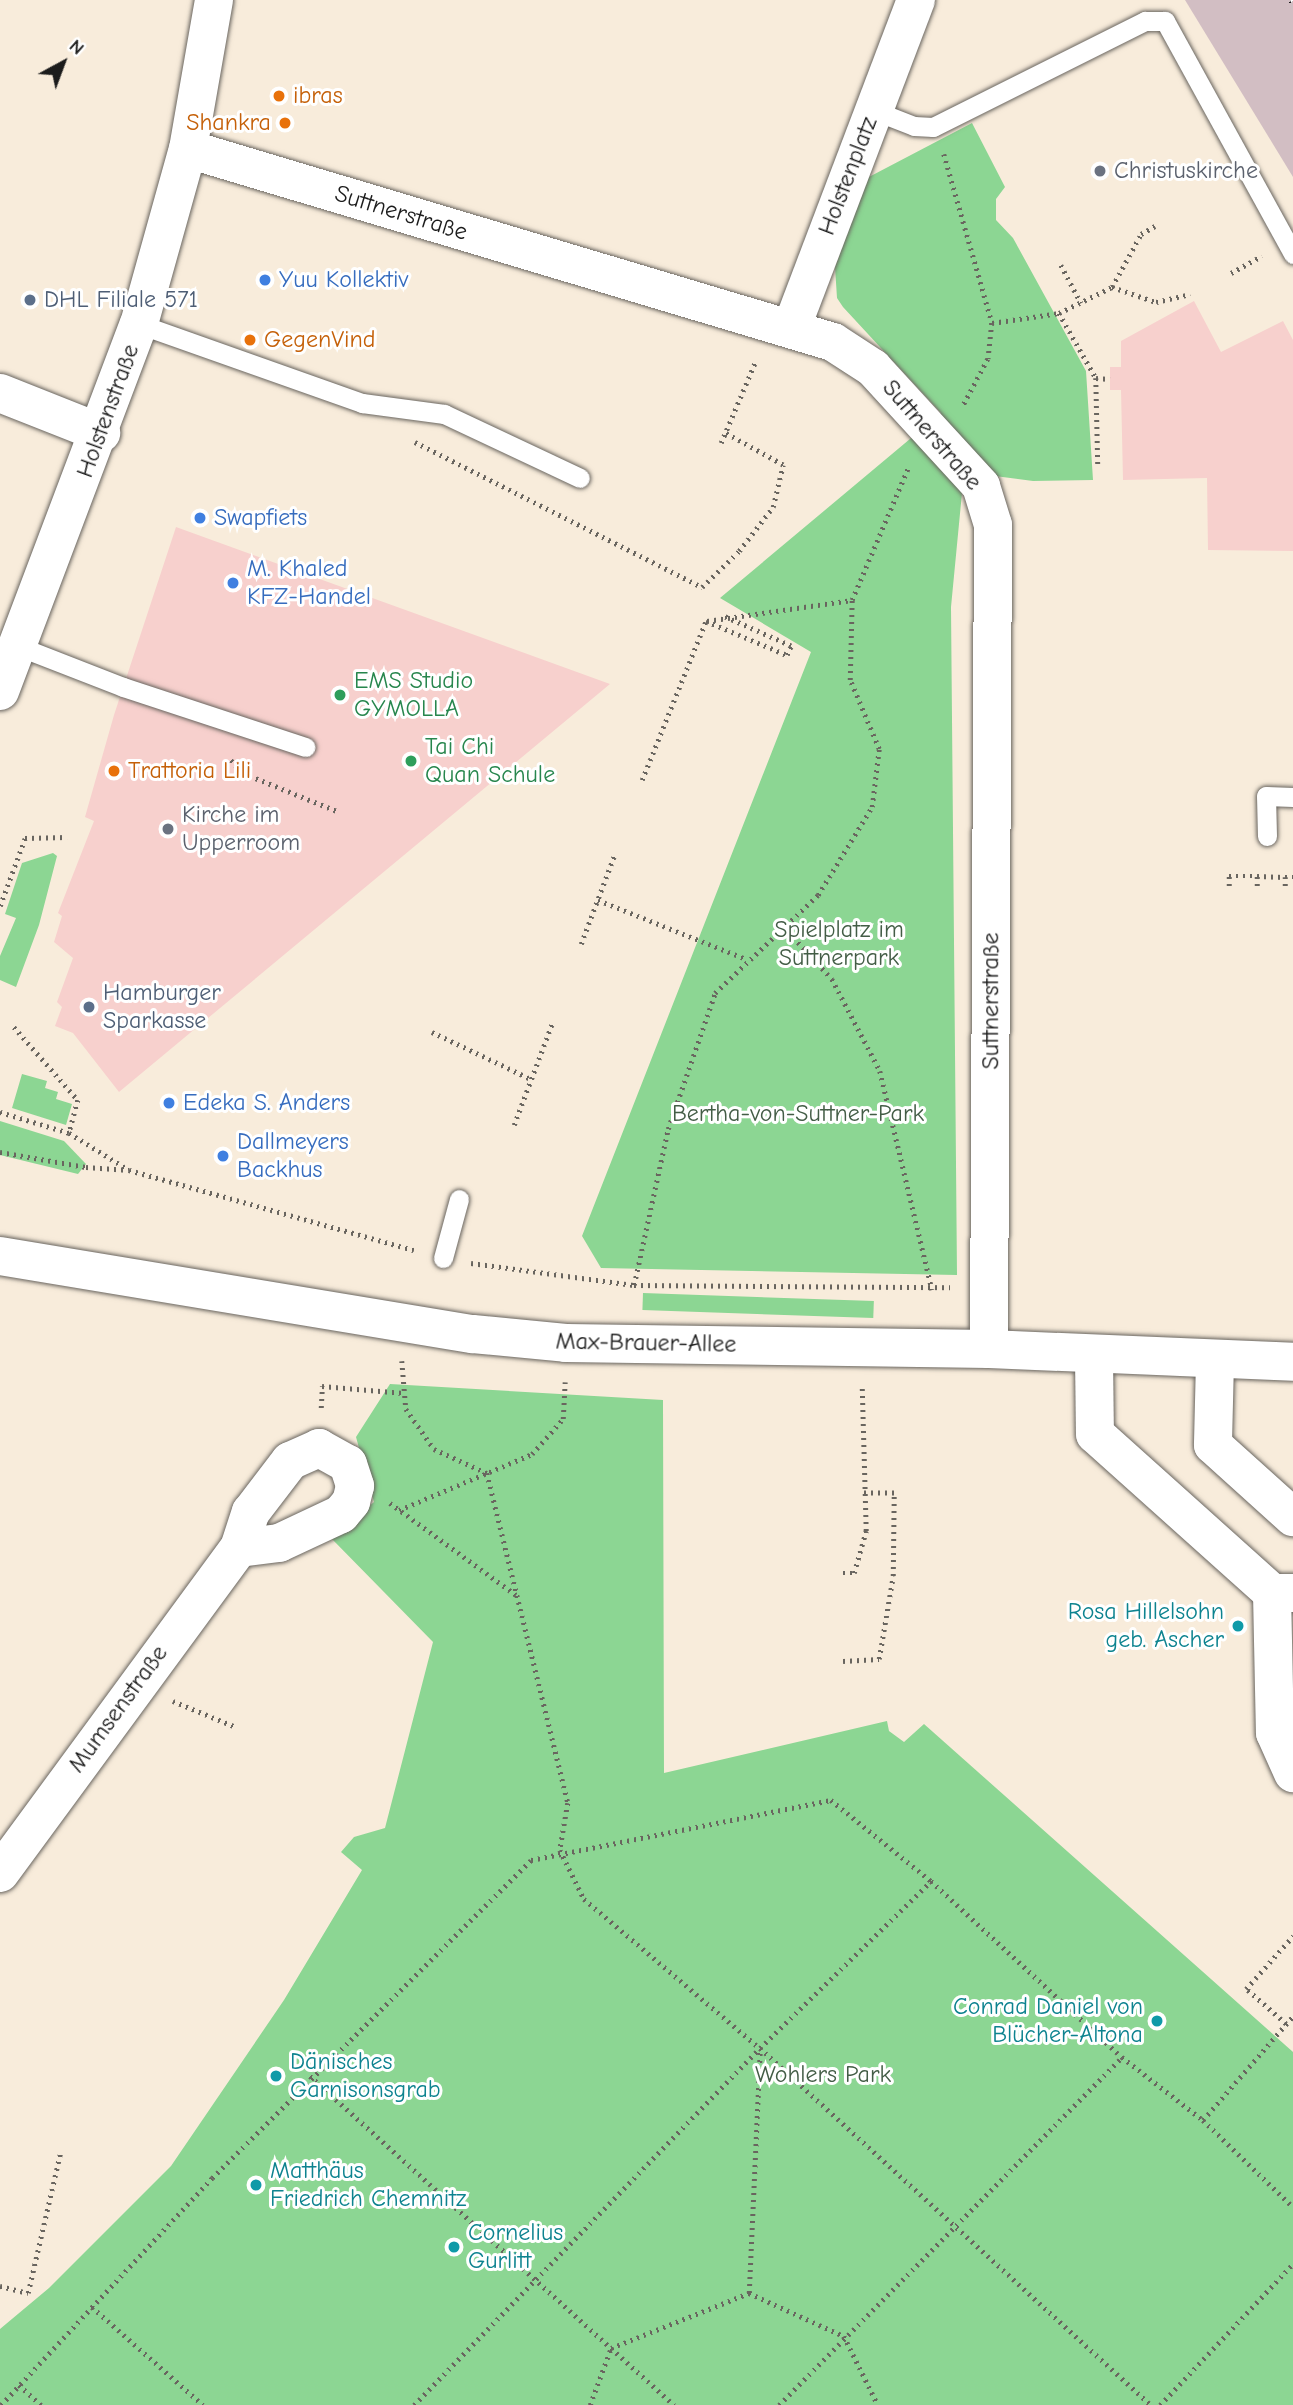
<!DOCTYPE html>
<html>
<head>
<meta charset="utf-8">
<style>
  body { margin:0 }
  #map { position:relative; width:1293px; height:2405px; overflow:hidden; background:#f8ecdb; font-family:"Comic Neue",sans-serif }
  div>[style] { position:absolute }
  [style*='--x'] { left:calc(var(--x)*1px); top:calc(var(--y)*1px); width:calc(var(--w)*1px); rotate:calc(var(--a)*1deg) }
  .built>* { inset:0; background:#f7d0cd }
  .industrial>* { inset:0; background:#d2bec3 }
  .green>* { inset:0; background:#8cd693; transform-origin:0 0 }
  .path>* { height:4.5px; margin-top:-2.25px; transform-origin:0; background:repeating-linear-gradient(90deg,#69655f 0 2px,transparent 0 7px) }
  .roads { filter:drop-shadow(0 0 2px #69655f) drop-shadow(0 0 2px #69655f) }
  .lane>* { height:19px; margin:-9.5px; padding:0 9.5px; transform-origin:9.5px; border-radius:9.5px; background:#fff }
  .street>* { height:38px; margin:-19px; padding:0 19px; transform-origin:19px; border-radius:19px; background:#fff }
  .secondary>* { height:38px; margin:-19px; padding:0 19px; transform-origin:19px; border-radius:19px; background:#fff }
  .rail>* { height:8px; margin-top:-4px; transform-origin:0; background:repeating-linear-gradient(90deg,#fff 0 16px,#1c1c1c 0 32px); box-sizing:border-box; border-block:2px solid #1c1c1c }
  .dots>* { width:19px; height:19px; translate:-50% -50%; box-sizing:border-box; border:4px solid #fff; border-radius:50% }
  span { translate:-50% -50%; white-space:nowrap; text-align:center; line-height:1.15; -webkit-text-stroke:6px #fff; paint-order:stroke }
  .food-label { font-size:24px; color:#c56008 }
  .left { translate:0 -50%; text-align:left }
  .right { translate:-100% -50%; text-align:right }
  .worship-label { font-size:24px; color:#5b616d }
  .street-label { font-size:24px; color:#1c1c1c }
  .shop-label { font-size:24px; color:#366cbe }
  .service-label { font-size:24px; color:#4e5e75 }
  .leisure-label { font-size:24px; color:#27864d }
  .park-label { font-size:24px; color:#435d46 }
  .culture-label { font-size:24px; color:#0d838f }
  .north { position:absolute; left:28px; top:28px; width:70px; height:70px; -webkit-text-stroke:5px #fff; paint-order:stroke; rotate:41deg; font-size:19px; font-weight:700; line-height:28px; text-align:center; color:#1c1c1c }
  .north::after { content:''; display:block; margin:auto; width:24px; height:32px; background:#1c1c1c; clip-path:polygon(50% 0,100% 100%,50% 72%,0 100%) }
</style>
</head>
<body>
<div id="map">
  <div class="built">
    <div style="clip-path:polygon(1194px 301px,1221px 352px,1283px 321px,1293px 340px,1293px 551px,1208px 550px,1207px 478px,1123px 480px,1121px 390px,1110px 390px,1110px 367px,1121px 367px,1121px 341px)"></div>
    <div style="clip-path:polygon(176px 527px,610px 684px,119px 1092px,73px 1033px,55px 1026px,62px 1007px,57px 1002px,73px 958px,54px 942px,62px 916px,58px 913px,94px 821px,85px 817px,114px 715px)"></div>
  </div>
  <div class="industrial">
    <div style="clip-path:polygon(1185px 0,1293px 0,1293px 177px)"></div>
  </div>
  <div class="green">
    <div style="clip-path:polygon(972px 123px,1005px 187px,996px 199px,996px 220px,1013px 238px,1086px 371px,1093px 480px,1033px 481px,964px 472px,951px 607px,957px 1275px,601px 1268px,582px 1236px,811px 652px,720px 598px,941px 413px,843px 307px,837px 298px,835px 267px,867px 178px)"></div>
    <div style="clip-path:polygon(53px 853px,57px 856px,39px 925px,16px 987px,0 980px,0 956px,16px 918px,5px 914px,22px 863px)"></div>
    <div style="clip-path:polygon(22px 1074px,47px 1081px,45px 1088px,58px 1092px,56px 1099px,72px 1104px,66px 1125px,12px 1108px)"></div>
    <div style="clip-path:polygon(0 1121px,64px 1141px,86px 1164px,78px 1174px,0 1155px)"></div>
    <div style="left:643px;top:1293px;width:231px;height:17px;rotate:2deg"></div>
    <div style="clip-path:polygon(390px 1384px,663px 1400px,664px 1773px,887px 1721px,889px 1731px,904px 1742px,924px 1724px,1293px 2052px,1293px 2405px,0 2405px,0 2329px,49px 2288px,171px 2166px,284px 2000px,362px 1870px,341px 1852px,354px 1837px,385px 1828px,433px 1642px,331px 1538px,374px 1502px,356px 1437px)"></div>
  </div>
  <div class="path">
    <div style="--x:944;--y:154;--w:176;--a:74.1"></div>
    <div style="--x:992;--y:323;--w:36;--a:96"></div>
    <div style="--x:988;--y:359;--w:55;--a:118"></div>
    <div style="--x:1061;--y:265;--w:43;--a:62.2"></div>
    <div style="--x:1231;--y:273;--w:35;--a:-29"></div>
    <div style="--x:1112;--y:287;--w:60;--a:-61.3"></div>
    <div style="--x:1141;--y:234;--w:16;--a:-30"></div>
    <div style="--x:1059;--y:313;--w:75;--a:60.4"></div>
    <div style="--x:1096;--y:378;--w:88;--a:88.7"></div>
    <div style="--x:992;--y:323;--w:68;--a:-8.5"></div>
    <div style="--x:1059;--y:313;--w:59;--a:-26.1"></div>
    <div style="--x:1112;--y:287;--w:46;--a:18.8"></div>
    <div style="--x:1156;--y:302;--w:35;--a:-13"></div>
    <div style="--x:1096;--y:378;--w:14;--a:4"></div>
    <div style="--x:415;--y:442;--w:322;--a:26.8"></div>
    <div style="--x:702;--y:587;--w:52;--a:-44.2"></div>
    <div style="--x:739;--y:551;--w:56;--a:-52.3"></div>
    <div style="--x:773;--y:507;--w:43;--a:-76.6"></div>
    <div style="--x:783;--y:465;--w:66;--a:-151.1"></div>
    <div style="--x:721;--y:443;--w:90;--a:-67.1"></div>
    <div style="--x:706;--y:621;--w:88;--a:22.8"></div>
    <div style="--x:787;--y:655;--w:10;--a:-66"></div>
    <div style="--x:791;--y:646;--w:74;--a:-156.2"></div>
    <div style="--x:707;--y:621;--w:147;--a:-8.2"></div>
    <div style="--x:231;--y:760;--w:18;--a:47"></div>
    <div style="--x:243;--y:773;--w:101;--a:22"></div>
    <div style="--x:642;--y:780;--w:171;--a:-68.1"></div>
    <div style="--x:1229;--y:886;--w:10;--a:-90"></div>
    <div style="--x:1229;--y:876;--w:28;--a:0"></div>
    <div style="--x:1257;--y:886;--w:10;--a:-90"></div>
    <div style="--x:1257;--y:876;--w:28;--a:2"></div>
    <div style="--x:1285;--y:886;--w:9;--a:-90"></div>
    <div style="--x:1285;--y:877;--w:8;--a:0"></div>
    <div style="--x:598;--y:900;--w:159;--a:21.7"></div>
    <div style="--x:0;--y:906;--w:72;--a:-69.8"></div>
    <div style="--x:25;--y:838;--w:42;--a:-1.4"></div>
    <div style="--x:784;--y:927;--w:71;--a:47.3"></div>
    <div style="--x:832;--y:979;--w:104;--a:62.4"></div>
    <div style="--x:880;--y:1071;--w:225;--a:76.6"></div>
    <div style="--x:581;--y:944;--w:94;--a:-69.4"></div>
    <div style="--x:14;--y:1027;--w:97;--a:48.8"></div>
    <div style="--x:78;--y:1100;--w:34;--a:105"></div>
    <div style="--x:432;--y:1032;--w:110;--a:25.4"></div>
    <div style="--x:0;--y:1112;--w:72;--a:16.9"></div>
    <div style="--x:69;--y:1133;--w:67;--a:31.6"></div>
    <div style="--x:514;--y:1125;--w:108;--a:-69.4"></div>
    <div style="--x:0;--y:1152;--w:87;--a:9.9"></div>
    <div style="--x:86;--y:1167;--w:43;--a:4"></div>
    <div style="--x:129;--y:1170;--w:296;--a:15.7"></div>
    <div style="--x:471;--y:1263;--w:164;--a:7.7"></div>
    <div style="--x:634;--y:1285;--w:316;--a:0.4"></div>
    <div style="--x:634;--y:1285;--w:160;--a:-77.7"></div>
    <div style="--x:668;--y:1129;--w:144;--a:-70.9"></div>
    <div style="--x:715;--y:993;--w:142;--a:-43.6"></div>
    <div style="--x:818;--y:895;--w:103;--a:-58.5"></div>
    <div style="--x:872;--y:807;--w:58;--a:-83.1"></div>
    <div style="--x:879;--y:749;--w:75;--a:-112.8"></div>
    <div style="--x:850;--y:680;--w:80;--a:-88.6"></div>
    <div style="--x:852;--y:600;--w:146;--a:-67"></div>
    <div style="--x:402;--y:1361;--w:48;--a:85.2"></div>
    <div style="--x:406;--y:1409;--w:49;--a:55"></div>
    <div style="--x:434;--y:1449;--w:58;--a:24.4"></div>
    <div style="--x:487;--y:1473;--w:340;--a:76.2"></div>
    <div style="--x:568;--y:1803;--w:48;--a:99.7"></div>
    <div style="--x:560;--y:1850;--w:55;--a:63.9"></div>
    <div style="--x:584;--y:1899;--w:231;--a:40.3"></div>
    <div style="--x:760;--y:2048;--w:529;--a:42.4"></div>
    <div style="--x:321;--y:1408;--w:22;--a:-87"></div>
    <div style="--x:322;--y:1386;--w:82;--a:4.9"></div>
    <div style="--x:390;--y:1503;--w:156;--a:36.1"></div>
    <div style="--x:399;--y:1510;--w:144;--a:-22.8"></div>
    <div style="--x:532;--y:1454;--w:47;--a:-48.5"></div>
    <div style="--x:563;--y:1419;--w:37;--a:-87"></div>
    <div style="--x:843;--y:1573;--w:11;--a:0"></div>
    <div style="--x:854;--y:1573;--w:44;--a:-74.1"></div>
    <div style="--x:866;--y:1531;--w:144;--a:-91.6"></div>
    <div style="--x:843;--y:1661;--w:36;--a:-3"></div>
    <div style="--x:879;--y:1659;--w:84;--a:-80.4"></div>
    <div style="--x:893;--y:1576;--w:83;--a:-89.3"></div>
    <div style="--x:894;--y:1493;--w:35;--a:180"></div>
    <div style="--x:173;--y:1701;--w:68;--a:22.4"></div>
    <div style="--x:1286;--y:2024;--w:53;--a:-138.8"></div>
    <div style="--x:1246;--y:1989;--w:71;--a:-48.4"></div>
    <div style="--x:310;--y:2076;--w:491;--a:42.1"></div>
    <div style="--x:1203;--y:2120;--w:138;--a:-49.1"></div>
    <div style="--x:0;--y:2286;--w:29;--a:14"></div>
    <div style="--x:28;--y:2293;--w:143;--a:-77"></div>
    <div style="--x:749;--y:2293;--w:244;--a:-87.4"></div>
    <div style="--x:92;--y:2307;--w:148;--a:41.4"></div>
    <div style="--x:19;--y:2385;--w:30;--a:42"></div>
    <div style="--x:1;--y:2405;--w:310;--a:-47.1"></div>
    <div style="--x:212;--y:2178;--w:450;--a:-44.9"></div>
    <div style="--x:531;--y:1860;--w:306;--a:-11.3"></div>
    <div style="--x:831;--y:1800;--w:129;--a:39"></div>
    <div style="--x:931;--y:1881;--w:260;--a:42.7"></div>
    <div style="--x:1122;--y:2057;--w:103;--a:37.9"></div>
    <div style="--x:1203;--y:2120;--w:125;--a:44"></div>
    <div style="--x:414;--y:2405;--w:497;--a:-45.9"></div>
    <div style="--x:760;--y:2048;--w:239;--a:-44.3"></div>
    <div style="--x:590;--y:2405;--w:61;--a:-69.8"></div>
    <div style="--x:611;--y:2348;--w:149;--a:-21.7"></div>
    <div style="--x:749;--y:2293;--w:104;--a:24.4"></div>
    <div style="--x:844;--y:2336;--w:77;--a:63.8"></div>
    <div style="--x:779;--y:2405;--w:489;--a:-45.4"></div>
    <div style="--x:1160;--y:2405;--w:194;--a:-46.7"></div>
  </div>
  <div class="roads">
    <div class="lane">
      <div style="--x:873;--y:110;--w:44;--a:21.3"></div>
      <div style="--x:914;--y:126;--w:19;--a:3"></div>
      <div style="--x:933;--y:127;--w:237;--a:-26.6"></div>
      <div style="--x:1145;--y:21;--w:20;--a:0"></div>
      <div style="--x:1165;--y:21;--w:266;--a:61.2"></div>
      <div style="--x:139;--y:324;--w:237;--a:19.5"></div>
      <div style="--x:362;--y:403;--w:83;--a:7.6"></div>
      <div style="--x:444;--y:414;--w:150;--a:25.2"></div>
      <div style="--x:18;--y:646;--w:113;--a:21.3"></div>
      <div style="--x:123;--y:687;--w:192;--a:18.2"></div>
      <div style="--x:1267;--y:836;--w:40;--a:-91.4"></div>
      <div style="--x:1266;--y:796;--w:27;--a:2"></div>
      <div style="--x:443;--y:1258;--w:61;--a:-74.8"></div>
    </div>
    <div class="street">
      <div style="--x:188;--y:149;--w:673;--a:16.66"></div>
      <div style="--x:833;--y:342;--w:48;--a:33"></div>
      <div style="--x:873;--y:368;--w:160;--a:47.5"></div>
      <div style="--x:981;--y:486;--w:41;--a:72.9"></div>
      <div style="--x:993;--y:525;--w:824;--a:90.28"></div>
      <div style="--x:791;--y:329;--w:352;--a:-69.2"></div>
      <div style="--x:0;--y:393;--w:109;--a:21.6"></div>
      <div style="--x:1094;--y:1357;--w:77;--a:89.3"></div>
      <div style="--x:1095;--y:1434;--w:238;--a:41.9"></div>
      <div style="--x:1272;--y:1593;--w:21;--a:0"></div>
      <div style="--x:1215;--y:1361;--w:84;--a:91.4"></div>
      <div style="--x:1213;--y:1445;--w:108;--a:42"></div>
      <div style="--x:1272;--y:1593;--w:140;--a:88.8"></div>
      <div style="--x:1275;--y:1733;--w:44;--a:65.8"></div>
      <div style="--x:0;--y:1873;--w:403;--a:-53.7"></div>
      <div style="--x:239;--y:1548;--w:38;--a:-72"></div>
      <div style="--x:251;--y:1512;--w:64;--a:-52.6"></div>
      <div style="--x:290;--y:1461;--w:32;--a:-24"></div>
      <div style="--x:319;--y:1448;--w:33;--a:29"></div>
      <div style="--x:348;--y:1464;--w:23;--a:72"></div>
      <div style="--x:355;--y:1486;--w:16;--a:104"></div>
      <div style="--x:351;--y:1502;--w:16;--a:130"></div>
      <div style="--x:341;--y:1514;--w:68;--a:154.9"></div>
      <div style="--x:279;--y:1543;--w:40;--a:172.9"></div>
    </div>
    <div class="secondary">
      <div style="--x:0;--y:691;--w:392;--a:-69.3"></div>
      <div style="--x:139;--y:324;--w:182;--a:-74.4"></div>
      <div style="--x:188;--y:149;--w:151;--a:-80.1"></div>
      <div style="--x:0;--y:1256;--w:479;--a:9.4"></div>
      <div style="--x:473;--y:1334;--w:93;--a:5.5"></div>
      <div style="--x:566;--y:1343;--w:423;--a:0.8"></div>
      <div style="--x:989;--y:1349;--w:304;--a:2.4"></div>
    </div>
  </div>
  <div class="rail">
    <div style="--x:1292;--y:0;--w:1;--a:45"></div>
  </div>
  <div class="dots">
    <div style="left:279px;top:96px;background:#e8710a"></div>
    <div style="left:285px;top:123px;background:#e8710a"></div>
    <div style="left:1100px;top:171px;background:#6b7280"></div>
    <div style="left:265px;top:280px;background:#3f7fe0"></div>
    <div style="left:30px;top:300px;background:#5c6f8a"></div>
    <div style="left:250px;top:340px;background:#e8710a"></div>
    <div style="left:200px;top:518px;background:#3f7fe0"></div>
    <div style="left:233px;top:583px;background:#3f7fe0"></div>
    <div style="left:340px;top:695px;background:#2e9e5b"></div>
    <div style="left:411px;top:761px;background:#2e9e5b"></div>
    <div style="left:114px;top:771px;background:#e8710a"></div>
    <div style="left:168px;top:829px;background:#6b7280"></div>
    <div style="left:89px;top:1007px;background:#5c6f8a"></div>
    <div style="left:169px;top:1103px;background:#3f7fe0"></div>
    <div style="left:223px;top:1156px;background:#3f7fe0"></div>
    <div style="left:1238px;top:1626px;background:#0f9aa8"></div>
    <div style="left:1157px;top:2021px;background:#0f9aa8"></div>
    <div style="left:276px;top:2076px;background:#0f9aa8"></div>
    <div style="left:256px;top:2185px;background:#0f9aa8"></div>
    <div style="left:454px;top:2247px;background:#0f9aa8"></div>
  </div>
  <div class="food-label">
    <span class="left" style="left:293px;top:96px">ibras</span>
    <span class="right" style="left:271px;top:123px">Shankra</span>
    <span class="left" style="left:264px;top:340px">GegenVind</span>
    <span class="left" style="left:128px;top:771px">Trattoria Lili</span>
  </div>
  <div class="worship-label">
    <span class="left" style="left:1114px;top:171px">Christuskirche</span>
    <span class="left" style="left:182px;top:829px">Kirche im<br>Upperroom</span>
  </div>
  <div class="street-label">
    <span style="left:848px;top:176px;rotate:-69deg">Holstenplatz</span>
    <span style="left:401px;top:213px;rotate:17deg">Suttnerstraße</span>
    <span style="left:108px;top:411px;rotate:-70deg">Holstenstraße</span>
    <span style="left:932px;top:435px;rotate:49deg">Suttnerstraße</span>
    <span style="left:991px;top:1001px;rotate:-90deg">Suttnerstraße</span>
    <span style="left:646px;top:1343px;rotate:1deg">Max-Brauer-Allee</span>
    <span style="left:118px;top:1709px;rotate:-54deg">Mumsenstraße</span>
  </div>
  <div class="shop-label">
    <span class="left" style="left:279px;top:280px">Yuu Kollektiv</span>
    <span class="left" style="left:214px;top:518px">Swapfiets</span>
    <span class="left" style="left:247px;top:583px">M. Khaled<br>KFZ-Handel</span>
    <span class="left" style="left:183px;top:1103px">Edeka S. Anders</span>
    <span class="left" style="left:237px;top:1156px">Dallmeyers<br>Backhus</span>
  </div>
  <div class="service-label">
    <span class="left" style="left:44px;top:300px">DHL Filiale 571</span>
    <span class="left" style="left:103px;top:1007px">Hamburger<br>Sparkasse</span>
  </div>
  <div class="leisure-label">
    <span class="left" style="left:354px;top:695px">EMS Studio<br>GYMOLLA</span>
    <span class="left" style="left:425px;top:761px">Tai Chi<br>Quan Schule</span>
  </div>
  <div class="park-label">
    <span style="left:839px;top:944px">Spielplatz im<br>Suttnerpark</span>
    <span style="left:798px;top:1114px">Bertha-von-Suttner-Park</span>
    <span style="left:823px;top:2075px">Wohlers Park</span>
  </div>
  <div class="culture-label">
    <span class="right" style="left:1224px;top:1626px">Rosa Hillelsohn<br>geb. Ascher</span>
    <span class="right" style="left:1143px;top:2021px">Conrad Daniel von<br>Blücher-Altona</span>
    <span class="left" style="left:290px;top:2076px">Dänisches<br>Garnisonsgrab</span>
    <span class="left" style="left:270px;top:2185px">Matthäus<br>Friedrich Chemnitz</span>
    <span class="left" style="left:468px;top:2247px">Cornelius<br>Gurlitt</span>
  </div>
  <div class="north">N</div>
</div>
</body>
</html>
